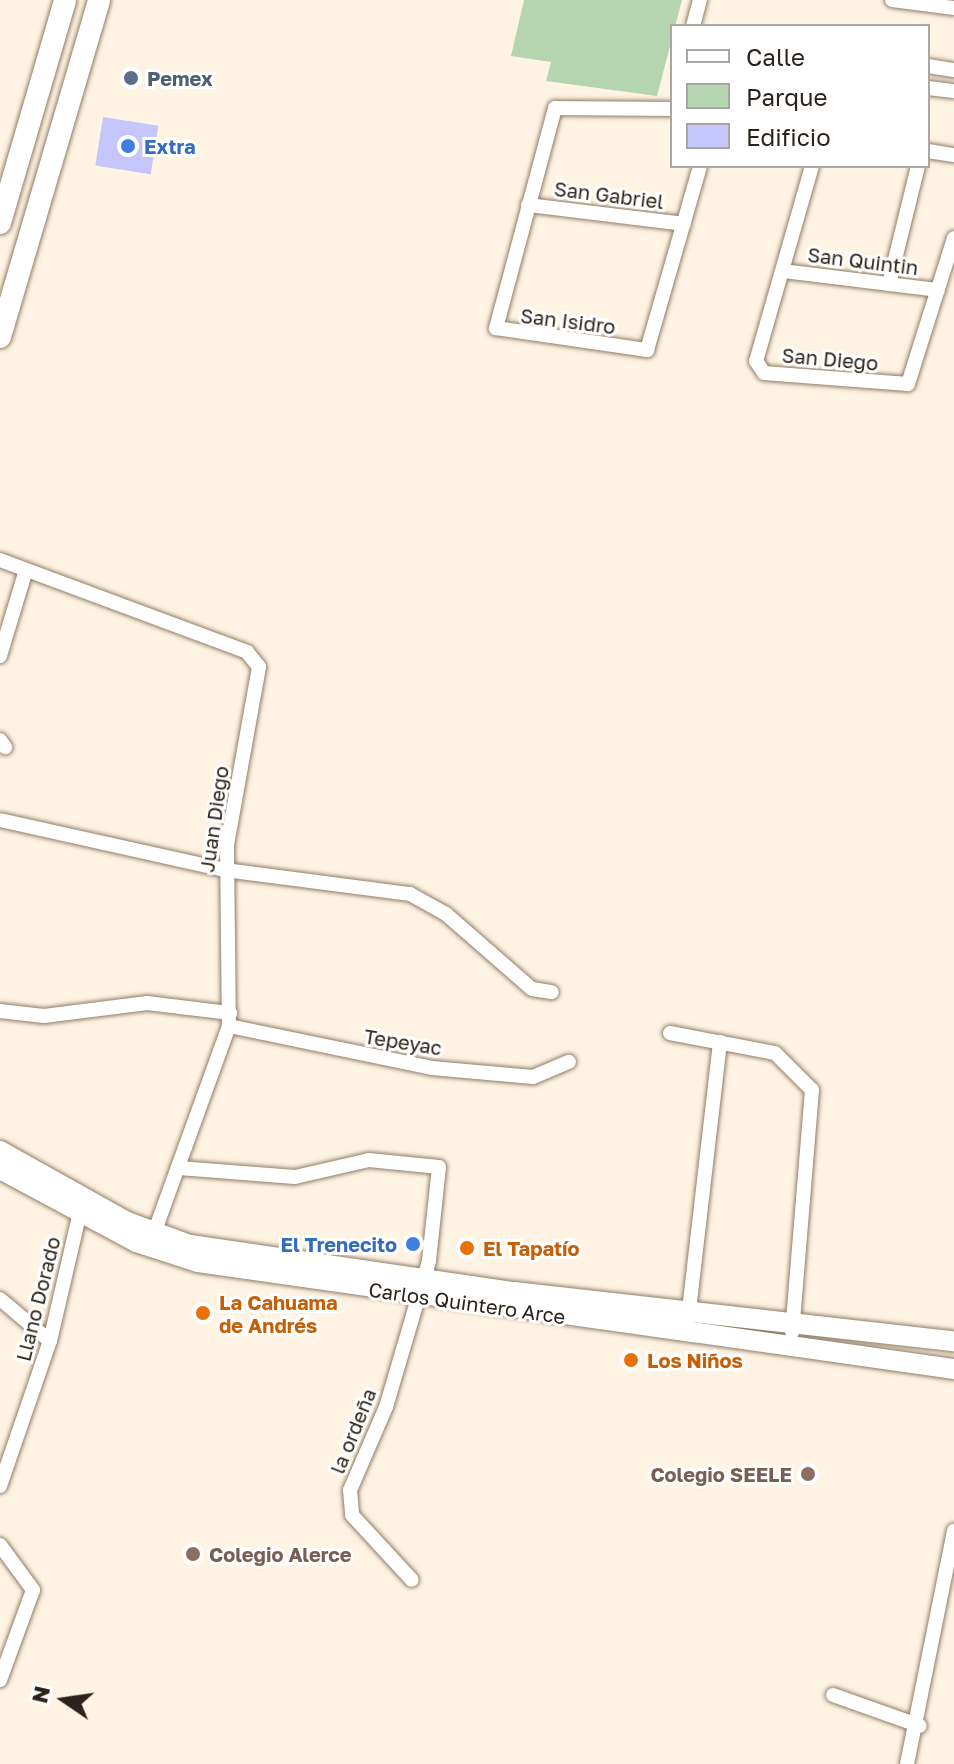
<!DOCTYPE html>
<html>
<head>
<meta charset="utf-8">
<style>
  body { margin:0 }
  #map { position:relative; width:954px; height:1764px; overflow:hidden; background:#fff3e3; font-family:"Golos Text",sans-serif }
  div>[style] { position:absolute }
  [style*='--x'] { left:calc(var(--x)*1px); top:calc(var(--y)*1px); width:calc(var(--w)*1px); rotate:calc(var(--a)*1deg) }
  .green>* { inset:0; background:#b5d4b0 }
  .building>* { inset:0; background:#c4c6fc; transform-origin:0 0 }
  .roads { filter:drop-shadow(0 0 2px #8f7d66) drop-shadow(0 0 2px #8f7d66) }
  .street>* { height:14px; margin:-7px; padding:0 7px; transform-origin:7px; border-radius:7px; background:#fff }
  .secondary>* { height:20px; margin:-10px; padding:0 10px; transform-origin:10px; border-radius:10px; background:#fff }
  .primary>* { height:22px; margin:-11px; padding:0 11px; transform-origin:11px; border-radius:11px; background:#fff }
  .dots>* { width:22px; height:22px; translate:-50% -50%; box-sizing:border-box; border:4px solid #fff; border-radius:50% }
  span { translate:-50% -50%; white-space:nowrap; text-align:center; line-height:1.15; -webkit-text-stroke:6px #fff; paint-order:stroke }
  .service-label { font-size:20px; color:#4e5e75; font-weight:700 }
  .left { translate:0 -50%; text-align:left }
  .shop-label { font-size:20px; color:#366cbe; font-weight:700 }
  .right { translate:-100% -50%; text-align:right }
  .street-label { font-size:20px; color:#2b231a }
  .food-label { font-size:20px; color:#c56008; font-weight:700 }
  .education-label { font-size:20px; color:#785e54; font-weight:700 }
  .legend { position:absolute; left:670px; top:24px; width:260px; height:144px; box-sizing:border-box; background:#fff; border:2px solid #aaa7a3; margin:0; padding:10px 14px; list-style:none; font-size:24px; color:#2b231a }
  .legend li { display:flex; align-items:center; gap:16px; height:40px }
  .legend b { width:40px; border:2px solid #aaa7a3 }
  .north { position:absolute; left:24px; top:1660px; width:80px; height:80px; -webkit-text-stroke:6px #fff; paint-order:stroke; rotate:283deg; font-size:22px; font-weight:700; line-height:32px; text-align:center; color:#2b231a }
  .north::after { content:''; display:block; margin:auto; width:28px; height:36px; background:#2b231a; clip-path:polygon(50% 0,100% 100%,50% 72%,0 100%) }
</style>
</head>
<body>
<div id="map">
  <div class="green">
    <div style="clip-path:polygon(524px 0,682px 0,657px 96px,546px 81px,551px 62px,511px 56px)"></div>
  </div>
  <div class="building">
    <div style="left:103px;top:117px;width:56px;height:49px;rotate:9deg"></div>
  </div>
  <div class="roads">
    <div class="street">
      <div style="--x:892;--y:0;--w:63;--a:7.4"></div>
      <div style="--x:693;--y:26;--w:27;--a:-75"></div>
      <div style="--x:928;--y:66;--w:26;--a:9"></div>
      <div style="--x:928;--y:88;--w:26;--a:7"></div>
      <div style="--x:672;--y:109;--w:117;--a:-179.5"></div>
      <div style="--x:555;--y:108;--w:228;--a:105"></div>
      <div style="--x:496;--y:328;--w:153;--a:8.3"></div>
      <div style="--x:647;--y:350;--w:191;--a:-73.9"></div>
      <div style="--x:928;--y:151;--w:26;--a:9"></div>
      <div style="--x:812;--y:166;--w:203;--a:106"></div>
      <div style="--x:756;--y:361;--w:14;--a:56"></div>
      <div style="--x:764;--y:373;--w:144;--a:4.4"></div>
      <div style="--x:908;--y:384;--w:153;--a:-72.5"></div>
      <div style="--x:528;--y:205;--w:157;--a:6.9"></div>
      <div style="--x:783;--y:271;--w:156;--a:7"></div>
      <div style="--x:889;--y:284;--w:122;--a:-76.2"></div>
      <div style="--x:0;--y:560;--w:264;--a:20.4"></div>
      <div style="--x:247;--y:652;--w:19;--a:51"></div>
      <div style="--x:259;--y:667;--w:181;--a:100.2"></div>
      <div style="--x:227;--y:845;--w:181;--a:89.4"></div>
      <div style="--x:229;--y:1026;--w:226;--a:109.9"></div>
      <div style="--x:0;--y:656;--w:90;--a:-73.2"></div>
      <div style="--x:0;--y:740;--w:9;--a:54"></div>
      <div style="--x:0;--y:820;--w:230;--a:12.5"></div>
      <div style="--x:225;--y:870;--w:187;--a:7.4"></div>
      <div style="--x:410;--y:894;--w:41;--a:29.1"></div>
      <div style="--x:446;--y:914;--w:114;--a:41.1"></div>
      <div style="--x:532;--y:989;--w:20;--a:9"></div>
      <div style="--x:0;--y:1011;--w:44;--a:6.5"></div>
      <div style="--x:44;--y:1016;--w:104;--a:-7.2"></div>
      <div style="--x:147;--y:1003;--w:84;--a:6.9"></div>
      <div style="--x:229;--y:1026;--w:207;--a:11.7"></div>
      <div style="--x:432;--y:1068;--w:101;--a:5.1"></div>
      <div style="--x:533;--y:1077;--w:39;--a:-23"></div>
      <div style="--x:670;--y:1033;--w:107;--a:10.8"></div>
      <div style="--x:775;--y:1053;--w:52;--a:45"></div>
      <div style="--x:812;--y:1090;--w:243;--a:94.7"></div>
      <div style="--x:179;--y:1168;--w:116;--a:4.4"></div>
      <div style="--x:295;--y:1177;--w:76;--a:-12.9"></div>
      <div style="--x:369;--y:1160;--w:70;--a:5.7"></div>
      <div style="--x:439;--y:1167;--w:95;--a:96.1"></div>
      <div style="--x:429;--y:1261;--w:152;--a:106.4"></div>
      <div style="--x:386;--y:1407;--w:90;--a:113.4"></div>
      <div style="--x:350;--y:1490;--w:25;--a:85"></div>
      <div style="--x:352;--y:1515;--w:88;--a:47.3"></div>
      <div style="--x:0;--y:1299;--w:65;--a:40"></div>
      <div style="--x:688;--y:1319;--w:279;--a:-83.4"></div>
      <div style="--x:0;--y:1486;--w:153;--a:-71"></div>
      <div style="--x:50;--y:1341;--w:132;--a:-76.9"></div>
      <div style="--x:0;--y:1545;--w:56;--a:53.7"></div>
      <div style="--x:33;--y:1590;--w:96;--a:110.1"></div>
      <div style="--x:833;--y:1695;--w:92;--a:19.6"></div>
      <div style="--x:907;--y:1764;--w:238;--a:-78.6"></div>
    </div>
    <div class="secondary">
      <div style="--x:0;--y:1151;--w:145;--a:29.2"></div>
      <div style="--x:127;--y:1222;--w:67;--a:20.1"></div>
      <div style="--x:190;--y:1245;--w:327;--a:8.3"></div>
      <div style="--x:514;--y:1292;--w:443;--a:6.4"></div>
      <div style="--x:0;--y:1169;--w:154;--a:28.2"></div>
      <div style="--x:136;--y:1242;--w:65;--a:17.9"></div>
      <div style="--x:198;--y:1262;--w:764;--a:8.06"></div>
    </div>
    <div class="primary">
      <div style="--x:0;--y:223;--w:232;--a:-73.7"></div>
      <div style="--x:0;--y:337;--w:351;--a:-73.6"></div>
    </div>
  </div>
  <div class="dots">
    <div style="left:131px;top:78px;background:#5c6f8a"></div>
    <div style="left:128px;top:146px;background:#3f7fe0"></div>
    <div style="left:413px;top:1244px;background:#3f7fe0"></div>
    <div style="left:467px;top:1248px;background:#e8710a"></div>
    <div style="left:203px;top:1313px;background:#e8710a"></div>
    <div style="left:631px;top:1360px;background:#e8710a"></div>
    <div style="left:808px;top:1474px;background:#8d6e63"></div>
    <div style="left:193px;top:1554px;background:#8d6e63"></div>
  </div>
  <div class="service-label">
    <span class="left" style="left:147px;top:78px">Pemex</span>
  </div>
  <div class="shop-label">
    <span class="left" style="left:144px;top:146px">Extra</span>
    <span class="right" style="left:397px;top:1244px">El Trenecito</span>
  </div>
  <div class="street-label">
    <span style="left:609px;top:195px;rotate:7deg">San Gabriel</span>
    <span style="left:863px;top:261px;rotate:7deg">San Quintin</span>
    <span style="left:568px;top:321px;rotate:7deg">San Isidro</span>
    <span style="left:830px;top:359px;rotate:5deg">San Diego</span>
    <span style="left:214px;top:819px;rotate:-82deg">Juan Diego</span>
    <span style="left:403px;top:1042px;rotate:9deg">Tepeyac</span>
    <span style="left:38px;top:1299px;rotate:-76deg">Llano Dorado</span>
    <span style="left:467px;top:1303px;rotate:8deg">Carlos Quintero Arce</span>
    <span style="left:353px;top:1431px;rotate:-68deg">la ordeña</span>
  </div>
  <div class="food-label">
    <span class="left" style="left:483px;top:1248px">El Tapatío</span>
    <span class="left" style="left:219px;top:1314px">La Cahuama<br>de Andrés</span>
    <span class="left" style="left:647px;top:1360px">Los Niños</span>
  </div>
  <div class="education-label">
    <span class="right" style="left:792px;top:1474px">Colegio SEELE</span>
    <span class="left" style="left:209px;top:1554px">Colegio Alerce</span>
  </div>
  <ul class="legend">
  <li><b style="height:10px;background:#fff"></b>Calle</li>
  <li><b style="height:22px;background:#b5d4b0"></b>Parque</li>
  <li><b style="height:22px;background:#c4c6fc"></b>Edificio</li>
  </ul>
  <div class="north">N</div>
</div>
</body>
</html>
